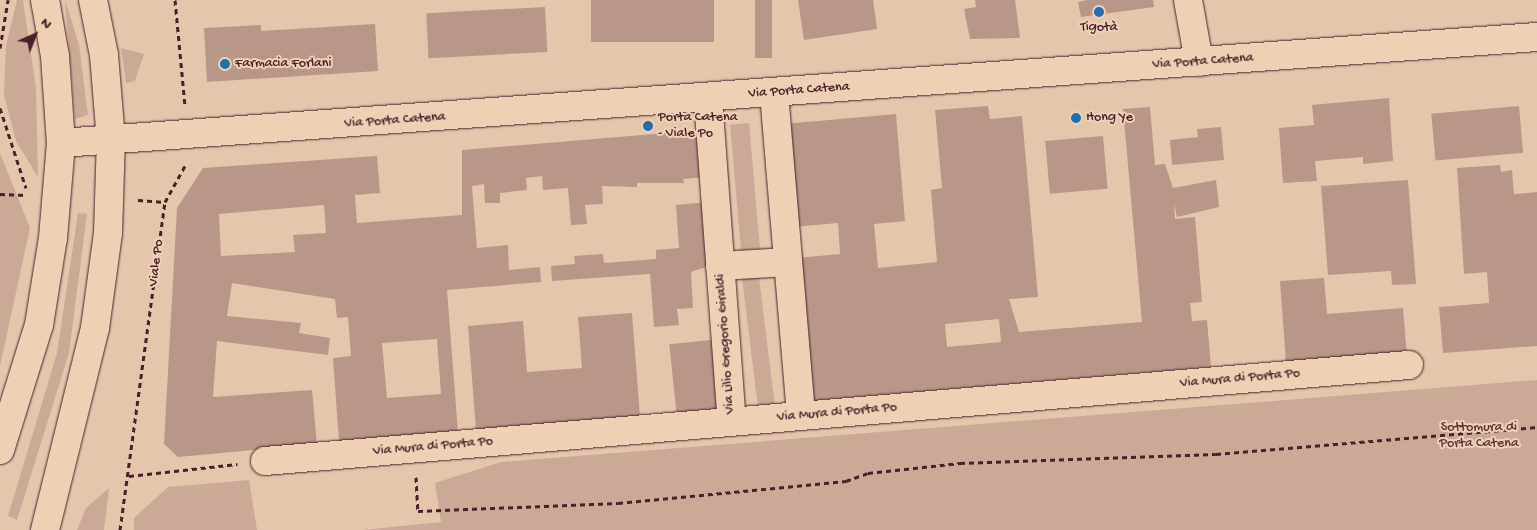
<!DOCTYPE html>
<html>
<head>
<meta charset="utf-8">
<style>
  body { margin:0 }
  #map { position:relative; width:1537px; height:530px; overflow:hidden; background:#e4c6ad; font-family:"Gochi Hand",sans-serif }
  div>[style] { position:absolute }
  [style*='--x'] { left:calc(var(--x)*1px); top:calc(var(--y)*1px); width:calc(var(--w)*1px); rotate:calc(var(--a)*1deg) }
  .green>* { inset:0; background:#caaa97; transform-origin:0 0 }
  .building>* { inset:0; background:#b99788; transform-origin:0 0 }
  .path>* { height:3px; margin-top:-1.5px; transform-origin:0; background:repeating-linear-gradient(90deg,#4a1f2b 0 5px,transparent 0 9px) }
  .roads { filter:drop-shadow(0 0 1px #4a1f2b) drop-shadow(0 0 1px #4a1f2b) }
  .minor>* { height:28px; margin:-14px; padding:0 14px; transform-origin:14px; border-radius:14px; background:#eed1b5 }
  .tertiary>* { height:28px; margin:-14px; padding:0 14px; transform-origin:14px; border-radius:14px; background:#eed1b5 }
  .secondary>* { height:28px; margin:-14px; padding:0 14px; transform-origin:14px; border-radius:14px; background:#eed1b5 }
  .dots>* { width:14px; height:14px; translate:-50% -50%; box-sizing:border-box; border:2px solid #eed1b5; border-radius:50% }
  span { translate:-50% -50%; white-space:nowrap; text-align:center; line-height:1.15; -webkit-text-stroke:4px #eed1b5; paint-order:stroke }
  .poi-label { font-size:14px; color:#4a1f2b }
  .left { translate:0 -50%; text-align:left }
  .street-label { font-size:14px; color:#4a1f2b }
  .park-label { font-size:14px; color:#5d343b }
  .north { position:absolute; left:10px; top:10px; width:50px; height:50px; -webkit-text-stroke:4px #eed1b5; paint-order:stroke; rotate:44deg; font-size:14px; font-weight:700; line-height:20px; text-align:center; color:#4a1f2b }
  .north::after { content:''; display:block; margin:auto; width:18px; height:22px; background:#4a1f2b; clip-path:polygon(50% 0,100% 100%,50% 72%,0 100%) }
</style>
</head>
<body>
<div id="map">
  <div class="green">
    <div style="clip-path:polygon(17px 0,23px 0,36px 88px,38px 177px,16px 141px,4px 95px,6px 46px)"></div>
    <div style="clip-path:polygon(65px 0,79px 45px,88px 115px,75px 119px)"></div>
    <div style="clip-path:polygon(121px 48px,144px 54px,135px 81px,126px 83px)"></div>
    <div style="left:749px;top:123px;width:126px;height:19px;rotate:85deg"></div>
    <div style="clip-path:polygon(0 153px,30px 228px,0 366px)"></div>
    <div style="clip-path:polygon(78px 213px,87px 214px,69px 353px,17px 520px,8px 516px,57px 353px)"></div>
    <div style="left:759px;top:277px;width:133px;height:17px;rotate:83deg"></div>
    <div style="clip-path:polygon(1537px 380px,1537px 530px,363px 530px,441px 522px,435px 483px,501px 462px)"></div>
    <div style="clip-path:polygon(249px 480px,257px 530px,134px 530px,134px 518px,168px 487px)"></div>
    <div style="clip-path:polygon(109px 488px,104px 530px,77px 530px,86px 508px)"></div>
  </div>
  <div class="building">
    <div style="left:591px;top:0;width:123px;height:42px"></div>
    <div style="left:755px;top:0;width:17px;height:58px"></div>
    <div style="clip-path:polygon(798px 0,873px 0,877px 29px,804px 40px)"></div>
    <div style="clip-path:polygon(975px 0,1015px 0,1020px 38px,970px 39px,964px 9px,976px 7px)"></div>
    <div style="clip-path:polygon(1087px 0,1153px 0,1154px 7px,1081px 17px,1078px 2px)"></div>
    <div style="left:545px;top:7px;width:45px;height:119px;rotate:87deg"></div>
    <div style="clip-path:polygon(375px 24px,378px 71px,207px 82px,204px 28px,261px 25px,261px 31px)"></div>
    <div style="clip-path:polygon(1389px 98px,1393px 161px,1363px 164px,1363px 157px,1315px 161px,1317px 181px,1283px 183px,1279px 128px,1314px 125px,1312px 105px)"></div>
    <div style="clip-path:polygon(evenodd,988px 106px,990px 119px,1022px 116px,1038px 297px,1009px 299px,1019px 332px,1142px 322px,1123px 109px,1150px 107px,1155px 165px,1165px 164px,1173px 188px,1216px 180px,1219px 207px,1177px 217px,1174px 203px,1175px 219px,1195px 217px,1202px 302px,1190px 303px,1192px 321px,1207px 320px,1211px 367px,809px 401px,796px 258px,840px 254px,838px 223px,793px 227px,784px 124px,896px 114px,905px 221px,874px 224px,878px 268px,937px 262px,931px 190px,942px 188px,935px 110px,988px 106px,999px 319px,1001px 342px,947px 347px,945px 324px,999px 319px)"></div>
    <div style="left:1519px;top:106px;width:47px;height:88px;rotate:85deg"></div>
    <div style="clip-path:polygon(1221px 127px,1224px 160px,1172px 165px,1170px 140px,1198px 137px,1197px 129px)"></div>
    <div style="clip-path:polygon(evenodd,702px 130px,706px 177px,683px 179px,684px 183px,637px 183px,637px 187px,602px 186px,603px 204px,585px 205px,587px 224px,571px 225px,568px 188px,543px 190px,542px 176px,526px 178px,527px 190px,500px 193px,500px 203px,485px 203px,484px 184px,472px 186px,477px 248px,508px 245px,509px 270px,540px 267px,541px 282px,447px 290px,458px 432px,339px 442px,333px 358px,351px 356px,348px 317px,337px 318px,335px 299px,232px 283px,227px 316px,301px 323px,299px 333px,330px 338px,328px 355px,217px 341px,213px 397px,312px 390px,317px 444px,178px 457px,164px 444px,177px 208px,203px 168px,377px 156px,380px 193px,355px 195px,357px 223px,462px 215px,462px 150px,702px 130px,324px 205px,326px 233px,293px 235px,295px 252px,221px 256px,219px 214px,324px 205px,702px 130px,437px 339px,441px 394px,387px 398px,382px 343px,437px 339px)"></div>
    <div style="left:1103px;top:136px;width:53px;height:58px;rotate:85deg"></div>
    <div style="clip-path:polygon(1500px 165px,1501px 172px,1512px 170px,1514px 194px,1537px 192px,1537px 346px,1443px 353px,1439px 307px,1489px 303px,1487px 272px,1464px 274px,1457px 168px)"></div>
    <div style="clip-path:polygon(1408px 180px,1416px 284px,1392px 285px,1391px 271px,1328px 275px,1321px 186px)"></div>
    <div style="clip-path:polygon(708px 202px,714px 264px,691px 272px,693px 308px,677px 309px,679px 325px,654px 327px,650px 274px,552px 281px,551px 266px,575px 264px,574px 256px,603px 254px,604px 263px,656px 259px,656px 250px,679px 248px,676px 205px)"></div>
    <div style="clip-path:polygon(1324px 278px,1327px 314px,1403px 308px,1407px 356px,1286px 363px,1280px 281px)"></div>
    <div style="clip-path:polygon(632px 313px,640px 417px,476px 431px,468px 326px,523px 321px,527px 372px,582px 368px,578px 317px)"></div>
    <div style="left:720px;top:339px;width:70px;height:51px;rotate:84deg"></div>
  </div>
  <div class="path">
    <div style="--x:175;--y:0;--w:106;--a:84.6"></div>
    <div style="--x:0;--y:48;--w:49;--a:-80.5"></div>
    <div style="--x:0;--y:108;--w:84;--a:72"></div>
    <div style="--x:0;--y:194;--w:27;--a:2"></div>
    <div style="--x:138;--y:200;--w:27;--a:4"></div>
    <div style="--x:129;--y:476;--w:109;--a:-6.3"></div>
    <div style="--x:416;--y:477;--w:34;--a:87"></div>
    <div style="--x:418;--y:511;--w:200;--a:-2.3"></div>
    <div style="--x:618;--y:503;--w:229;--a:-5.5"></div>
    <div style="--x:846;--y:481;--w:23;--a:-20"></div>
    <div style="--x:868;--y:473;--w:93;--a:-6.2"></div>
    <div style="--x:960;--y:463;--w:256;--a:-2"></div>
    <div style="--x:1216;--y:454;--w:322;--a:-4.8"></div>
    <div style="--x:120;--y:530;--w:331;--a:-82.2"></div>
    <div style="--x:165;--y:202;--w:43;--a:-61.1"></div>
  </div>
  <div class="roads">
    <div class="minor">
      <div style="--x:1188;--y:0;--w:63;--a:79.9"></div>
      <div style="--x:774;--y:93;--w:324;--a:85.2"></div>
      <div style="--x:708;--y:98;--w:324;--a:85.8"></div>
      <div style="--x:720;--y:266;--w:68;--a:-3.4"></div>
      <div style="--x:265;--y:461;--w:1148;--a:-4.8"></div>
    </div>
    <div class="tertiary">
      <div style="--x:0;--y:450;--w:131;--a:-72.7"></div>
      <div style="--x:39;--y:325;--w:88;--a:-80.9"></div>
      <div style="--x:53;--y:238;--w:95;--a:-85.2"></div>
      <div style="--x:45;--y:530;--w:208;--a:-76.1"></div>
      <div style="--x:95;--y:328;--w:96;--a:-82.2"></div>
      <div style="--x:108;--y:233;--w:93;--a:-88.2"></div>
    </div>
    <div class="secondary">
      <div style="--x:45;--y:0;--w:57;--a:79.9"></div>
      <div style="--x:55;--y:56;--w:87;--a:86.1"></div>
      <div style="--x:61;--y:143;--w:1480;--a:-4.11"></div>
      <div style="--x:93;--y:0;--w:56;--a:78.7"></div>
      <div style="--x:104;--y:55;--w:85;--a:85.3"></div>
    </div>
  </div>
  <div class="dots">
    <div style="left:1099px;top:12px;background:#1f6fb2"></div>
    <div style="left:225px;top:64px;background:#1f6fb2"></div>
    <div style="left:1076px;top:118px;background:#1f6fb2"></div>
    <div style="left:648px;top:126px;background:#1f6fb2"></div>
  </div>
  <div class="poi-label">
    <span style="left:1099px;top:28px">Tigotà</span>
    <span class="left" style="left:235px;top:64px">Farmacia Forlani</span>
    <span class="left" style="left:658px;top:126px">Porta Catena<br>- Viale Po</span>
    <span class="left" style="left:1086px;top:118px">Hong Ye</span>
  </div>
  <div class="street-label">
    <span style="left:1203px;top:62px;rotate:-4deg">Via Porta Catena</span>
    <span style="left:799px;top:91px;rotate:-4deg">Via Porta Catena</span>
    <span style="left:395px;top:121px;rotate:-4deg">Via Porta Catena</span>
    <span style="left:157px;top:263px;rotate:-83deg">Viale Po</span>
    <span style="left:726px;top:344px;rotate:-94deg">Via Lilio Gregorio Giraldi</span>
    <span style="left:1240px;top:379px;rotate:-5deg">Via Mura di Porta Po</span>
    <span style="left:837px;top:413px;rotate:-5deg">Via Mura di Porta Po</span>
    <span style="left:433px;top:447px;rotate:-5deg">Via Mura di Porta Po</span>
  </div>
  <div class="park-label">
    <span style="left:1479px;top:436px">Sottomura di<br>Porta Catena</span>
  </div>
  <div class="north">N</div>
</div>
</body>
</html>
